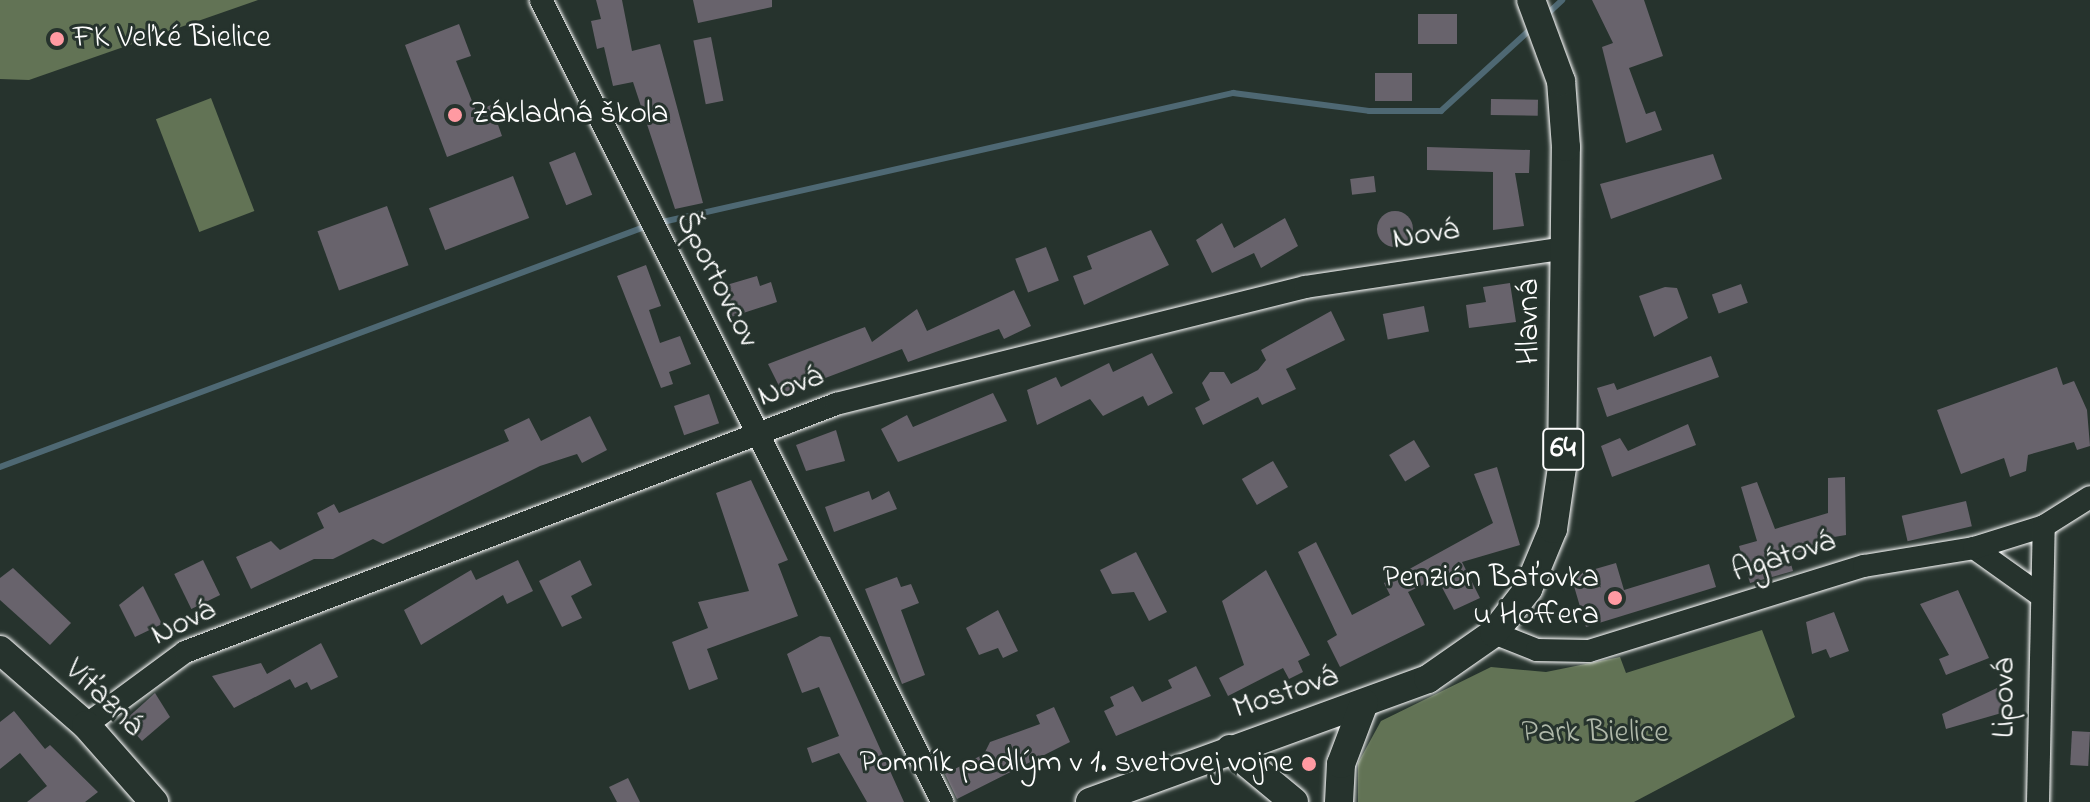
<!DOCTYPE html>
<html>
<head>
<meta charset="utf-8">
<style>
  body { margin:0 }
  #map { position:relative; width:2090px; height:802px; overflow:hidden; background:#26332d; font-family:"Indie Flower",sans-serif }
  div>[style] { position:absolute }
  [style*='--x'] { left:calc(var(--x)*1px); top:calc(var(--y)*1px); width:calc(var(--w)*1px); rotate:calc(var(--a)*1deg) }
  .green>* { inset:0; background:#627355; transform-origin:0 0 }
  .stream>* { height:6px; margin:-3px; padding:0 3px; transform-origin:3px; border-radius:3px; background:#4e6873 }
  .building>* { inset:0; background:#68636c; transform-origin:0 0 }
  .round { border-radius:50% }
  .roads { filter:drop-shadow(0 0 2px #fff) drop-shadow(0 0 2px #fff) }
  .minor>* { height:22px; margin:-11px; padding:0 11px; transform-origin:11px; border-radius:11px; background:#26332d }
  .major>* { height:28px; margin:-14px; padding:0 14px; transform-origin:14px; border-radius:14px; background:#26332d }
  .dots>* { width:22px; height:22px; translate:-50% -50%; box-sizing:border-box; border:4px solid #26332d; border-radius:50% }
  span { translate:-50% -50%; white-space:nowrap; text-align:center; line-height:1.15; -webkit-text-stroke:6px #26332d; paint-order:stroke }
  .shield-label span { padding:2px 6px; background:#26332d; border:2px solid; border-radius:6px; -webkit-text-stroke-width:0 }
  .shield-label { font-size:30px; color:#fff; font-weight:700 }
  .poi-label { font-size:32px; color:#fff }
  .left { translate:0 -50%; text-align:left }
  .right { translate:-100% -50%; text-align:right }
  .street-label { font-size:32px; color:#fff }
  .park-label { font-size:32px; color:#b0b9aa }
</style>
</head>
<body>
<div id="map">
  <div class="green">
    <div style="clip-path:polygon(0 0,258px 0,29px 80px,0 79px)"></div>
    <div style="left:211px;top:98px;width:121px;height:59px;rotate:69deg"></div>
    <div style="clip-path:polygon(1762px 630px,1795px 717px,1634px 802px,1358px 802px,1358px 763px,1381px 721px,1491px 667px,1546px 672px,1620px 657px,1626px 673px)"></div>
  </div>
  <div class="stream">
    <div style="--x:1544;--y:17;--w:25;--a:-43"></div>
    <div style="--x:658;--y:223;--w:590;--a:-12.74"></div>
    <div style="--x:1233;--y:93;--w:137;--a:7.5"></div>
    <div style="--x:1369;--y:111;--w:72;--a:0"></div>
    <div style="--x:1441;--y:111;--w:125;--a:-42.4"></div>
    <div style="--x:0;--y:467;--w:690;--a:-20.43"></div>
  </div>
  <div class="building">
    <div style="clip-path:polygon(596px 0,622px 0,632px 51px,660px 44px,703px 203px,675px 209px,633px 82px,613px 86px,604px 47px,597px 49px,591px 21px,601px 19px)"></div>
    <div style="clip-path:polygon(693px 0,772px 0,772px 7px,698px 23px)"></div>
    <div style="clip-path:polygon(1592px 0,1644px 0,1663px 56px,1629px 68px,1646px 114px,1655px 111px,1662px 130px,1626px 143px,1602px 47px,1613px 43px)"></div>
    <div style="left:1418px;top:14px;width:39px;height:30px"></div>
    <div style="clip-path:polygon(459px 24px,471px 56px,456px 61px,476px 111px,491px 105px,502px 136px,447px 157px,405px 45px)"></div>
    <div style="left:711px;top:37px;width:65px;height:18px;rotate:79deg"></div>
    <div style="left:1412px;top:73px;width:28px;height:37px;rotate:90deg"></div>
    <div style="left:1491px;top:99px;width:47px;height:16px;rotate:1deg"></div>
    <div style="clip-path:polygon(1427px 147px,1530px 150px,1529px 173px,1515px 173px,1524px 226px,1493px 230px,1493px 172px,1427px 170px)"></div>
    <div style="left:575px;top:152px;width:46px;height:28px;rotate:68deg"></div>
    <div style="clip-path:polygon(1713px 154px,1722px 179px,1611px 219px,1600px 184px)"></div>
    <div style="left:513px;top:176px;width:45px;height:90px;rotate:69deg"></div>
    <div style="left:1374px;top:176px;width:16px;height:24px;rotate:83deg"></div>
    <div style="left:387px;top:206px;width:63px;height:74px;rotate:70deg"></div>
    <div class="round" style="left:1377px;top:211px;width:36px;height:36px"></div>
    <div style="clip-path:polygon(1285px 218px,1298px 246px,1261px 268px,1254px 253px,1212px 273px,1196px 240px,1222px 223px,1234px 248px)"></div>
    <div style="clip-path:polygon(1151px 230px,1169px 265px,1084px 305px,1073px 276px,1092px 269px,1087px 256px)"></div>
    <div style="left:1046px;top:247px;width:36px;height:33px;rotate:69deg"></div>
    <div style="clip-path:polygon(646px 265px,661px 306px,649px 310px,660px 343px,680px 336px,691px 364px,669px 372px,673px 384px,661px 388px,617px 276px)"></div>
    <div style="clip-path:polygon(757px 276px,760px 286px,771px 282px,777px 302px,731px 317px,723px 286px)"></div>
    <div style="clip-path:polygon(1510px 283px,1516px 322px,1469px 328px,1466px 305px,1486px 302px,1483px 287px)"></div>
    <div style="left:1741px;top:284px;width:20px;height:31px;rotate:70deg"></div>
    <div style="clip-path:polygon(1665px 287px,1677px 288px,1688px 318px,1654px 337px,1639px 296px)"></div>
    <div style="clip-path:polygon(1014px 290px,1031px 326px,1004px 339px,999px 329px,908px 362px,902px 349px,783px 394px,768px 364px,865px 327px,872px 342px,917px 309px,927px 331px)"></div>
    <div style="left:1424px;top:306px;width:26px;height:42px;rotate:79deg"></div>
    <div style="clip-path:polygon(1331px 311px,1345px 340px,1286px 369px,1296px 389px,1262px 405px,1258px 397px,1203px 425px,1195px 408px,1210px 400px,1202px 383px,1210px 372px,1224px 372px,1231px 384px,1258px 370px,1266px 360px,1261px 350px)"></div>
    <div style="clip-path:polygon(1152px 353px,1173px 393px,1148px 406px,1143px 396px,1103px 416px,1090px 399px,1037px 425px,1027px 390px,1056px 377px,1061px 387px,1109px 363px,1113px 372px)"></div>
    <div style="clip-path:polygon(1711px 356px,1719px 377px,1607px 417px,1597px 388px,1614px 383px,1617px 390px)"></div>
    <div style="clip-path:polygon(2057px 367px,2063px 385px,2074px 381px,2087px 410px,2090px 446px,2077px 450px,2074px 442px,2028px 455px,2026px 471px,2010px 477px,2004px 458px,1961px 474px,1937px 410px)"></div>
    <div style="clip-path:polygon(993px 393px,1007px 421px,898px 462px,881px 429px,907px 415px,913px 427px)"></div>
    <div style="left:709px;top:394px;width:31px;height:37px;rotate:71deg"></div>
    <div style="clip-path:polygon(590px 416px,607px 450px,582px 463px,577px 454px,540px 466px,383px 544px,373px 539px,333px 559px,314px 559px,251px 589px,236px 557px,271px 541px,280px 550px,324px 528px,317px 513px,334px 504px,339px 513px,509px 441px,504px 430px,529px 418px,541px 441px)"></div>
    <div style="clip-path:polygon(1688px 424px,1696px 445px,1612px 477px,1601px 446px,1620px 438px,1628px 451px)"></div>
    <div style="clip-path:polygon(836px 430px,845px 461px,806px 471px,796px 445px)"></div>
    <div style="left:1414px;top:440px;width:31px;height:29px;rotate:59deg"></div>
    <div style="left:1273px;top:461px;width:30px;height:36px;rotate:60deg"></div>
    <div style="clip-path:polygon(1497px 467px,1520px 545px,1462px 562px,1480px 598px,1454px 610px,1437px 578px,1408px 592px,1425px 625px,1340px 667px,1327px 641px,1337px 635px,1298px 552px,1316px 542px,1352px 615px,1390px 595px,1384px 583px,1493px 523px,1474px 474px)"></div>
    <div style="clip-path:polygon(1845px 477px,1846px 535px,1834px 537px,1834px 550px,1788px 553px,1793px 571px,1750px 583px,1739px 546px,1757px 541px,1741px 487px,1757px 482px,1775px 529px,1828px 513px,1828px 478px)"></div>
    <div style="clip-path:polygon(751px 480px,788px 560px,778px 564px,798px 616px,707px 649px,718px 679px,689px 690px,672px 642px,708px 628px,698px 602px,749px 591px,716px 493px)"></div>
    <div style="clip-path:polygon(869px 491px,872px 500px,889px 491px,897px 509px,834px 532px,825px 507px)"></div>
    <div style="left:1966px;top:501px;width:26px;height:66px;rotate:77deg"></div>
    <div style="clip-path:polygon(1136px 552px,1167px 612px,1149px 621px,1134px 592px,1112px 594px,1100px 570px)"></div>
    <div style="left:203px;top:560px;width:39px;height:32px;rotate:64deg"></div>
    <div style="clip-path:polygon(518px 560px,533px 591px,507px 604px,503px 595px,421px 645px,404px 610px,471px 570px,476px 580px)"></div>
    <div style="clip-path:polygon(580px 560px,592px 585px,571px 596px,582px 618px,562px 627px,539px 581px)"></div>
    <div style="clip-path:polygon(1616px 563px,1624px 590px,1709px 564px,1716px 587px,1586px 627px,1571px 576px)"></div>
    <div style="clip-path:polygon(13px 568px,71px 623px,50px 645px,0 600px,0 578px)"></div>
    <div style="clip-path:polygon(1266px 570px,1310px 655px,1298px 661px,1303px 672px,1289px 679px,1283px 668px,1228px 696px,1219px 678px,1244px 665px,1222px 601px)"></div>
    <div style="clip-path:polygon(897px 577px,901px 587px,911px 584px,919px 603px,901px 610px,925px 675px,902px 684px,865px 589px)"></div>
    <div style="clip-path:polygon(143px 586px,162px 624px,135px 637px,119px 605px)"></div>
    <div style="clip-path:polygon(1958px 590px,1989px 658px,1946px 675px,1939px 659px,1949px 655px,1920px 604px)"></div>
    <div style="clip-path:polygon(998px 610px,1018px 651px,1003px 658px,998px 648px,979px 655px,966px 628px)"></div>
    <div style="clip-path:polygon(1834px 612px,1849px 651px,1830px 658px,1826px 649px,1812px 654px,1806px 622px)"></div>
    <div style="clip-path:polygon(820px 636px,830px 637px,904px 802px,867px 802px,839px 753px,812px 763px,807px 748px,839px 736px,819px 687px,802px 693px,787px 654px)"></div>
    <div style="clip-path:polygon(321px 643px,338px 677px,311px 690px,307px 682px,295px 688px,290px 679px,234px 708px,212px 676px,261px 663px,267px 674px)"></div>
    <div style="clip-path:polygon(1196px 666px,1211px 696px,1116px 736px,1104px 711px,1114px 706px,1110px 697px,1133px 686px,1142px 702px,1172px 688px,1168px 680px)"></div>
    <div style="clip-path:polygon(1997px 688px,2005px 712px,1946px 729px,1942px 714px)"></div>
    <div style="clip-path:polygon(155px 693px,170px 717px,142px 741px,124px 721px)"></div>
    <div style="clip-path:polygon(1054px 707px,1070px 742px,957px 799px,945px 774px,984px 754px,990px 742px,1040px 724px,1036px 715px)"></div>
    <div style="clip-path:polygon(14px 711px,45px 749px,50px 745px,98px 792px,85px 802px,27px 802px,47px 786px,20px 753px,0 769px,0 722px)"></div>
    <div style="left:2072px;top:731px;width:18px;height:34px;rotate:3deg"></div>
    <div style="clip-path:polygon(628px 778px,640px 802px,617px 802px,609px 787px)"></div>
  </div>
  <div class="roads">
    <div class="minor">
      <div style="--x:541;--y:0;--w:897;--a:63.43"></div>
      <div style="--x:1974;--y:548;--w:77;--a:35.5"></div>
      <div style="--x:1494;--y:633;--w:46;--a:21.6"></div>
      <div style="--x:1537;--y:650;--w:52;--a:1.1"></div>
      <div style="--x:1589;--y:651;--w:288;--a:-17.2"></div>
      <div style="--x:1864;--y:566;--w:111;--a:-9.3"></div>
      <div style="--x:1974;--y:548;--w:73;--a:-17.4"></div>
      <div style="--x:2044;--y:526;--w:54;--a:-32.2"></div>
      <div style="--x:86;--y:725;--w:123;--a:-36.4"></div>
      <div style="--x:185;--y:652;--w:697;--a:-20.85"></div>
      <div style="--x:836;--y:404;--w:483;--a:-14"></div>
      <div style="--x:1305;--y:287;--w:263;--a:-8.5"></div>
      <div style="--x:2038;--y:802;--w:276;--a:-88.8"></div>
    </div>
    <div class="major">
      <div style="--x:0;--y:650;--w:114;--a:41.1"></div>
      <div style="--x:86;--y:725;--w:103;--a:48.6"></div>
      <div style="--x:1230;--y:749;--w:83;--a:39.6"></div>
      <div style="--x:1090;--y:802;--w:360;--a:-20"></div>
      <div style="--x:1428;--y:679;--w:80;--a:-34.9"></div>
      <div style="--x:1494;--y:633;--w:56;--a:-52.3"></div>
      <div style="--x:1528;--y:589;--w:65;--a:-67.4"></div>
      <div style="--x:1553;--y:529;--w:63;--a:-81.7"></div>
      <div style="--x:1562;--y:467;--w:320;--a:-89.3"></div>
      <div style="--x:1566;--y:147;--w:66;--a:-94.3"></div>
      <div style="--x:1561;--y:81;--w:86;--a:-110.3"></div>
      <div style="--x:1339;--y:802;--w:38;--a:-87"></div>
      <div style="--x:1341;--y:764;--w:65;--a:-69.3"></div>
    </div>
  </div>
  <div class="dots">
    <div style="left:57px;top:39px;background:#ff9aa2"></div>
    <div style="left:455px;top:115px;background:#ff9aa2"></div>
    <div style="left:1615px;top:598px;background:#ff9aa2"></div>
    <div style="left:1309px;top:764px;background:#ff9aa2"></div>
  </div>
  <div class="shield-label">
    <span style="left:1563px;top:449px">64</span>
  </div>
  <div class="poi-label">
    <span class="left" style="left:73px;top:39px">FK Veľké Bielice</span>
    <span class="left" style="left:471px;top:115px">Základná škola</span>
    <span class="right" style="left:1599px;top:598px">Penzión Baťovka<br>u Hoffera</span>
    <span class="right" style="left:1293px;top:764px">Pomník padlým v 1. svetovej vojne</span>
  </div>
  <div class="street-label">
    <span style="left:1426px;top:236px;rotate:-9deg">Nová</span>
    <span style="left:716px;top:280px;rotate:63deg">Športovcov</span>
    <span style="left:1530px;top:322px;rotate:-90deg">Hlavná</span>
    <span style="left:791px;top:388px;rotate:-20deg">Nová</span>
    <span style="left:1784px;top:558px;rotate:-18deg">Agátová</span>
    <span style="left:184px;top:624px;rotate:-26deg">Nová</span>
    <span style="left:1286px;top:694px;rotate:-19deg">Mostová</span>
    <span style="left:2006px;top:698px;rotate:-90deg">Lipová</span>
    <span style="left:103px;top:699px;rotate:44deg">Víťazná</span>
  </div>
  <div class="park-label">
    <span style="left:1595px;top:734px">Park Bielice</span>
  </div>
</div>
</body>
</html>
